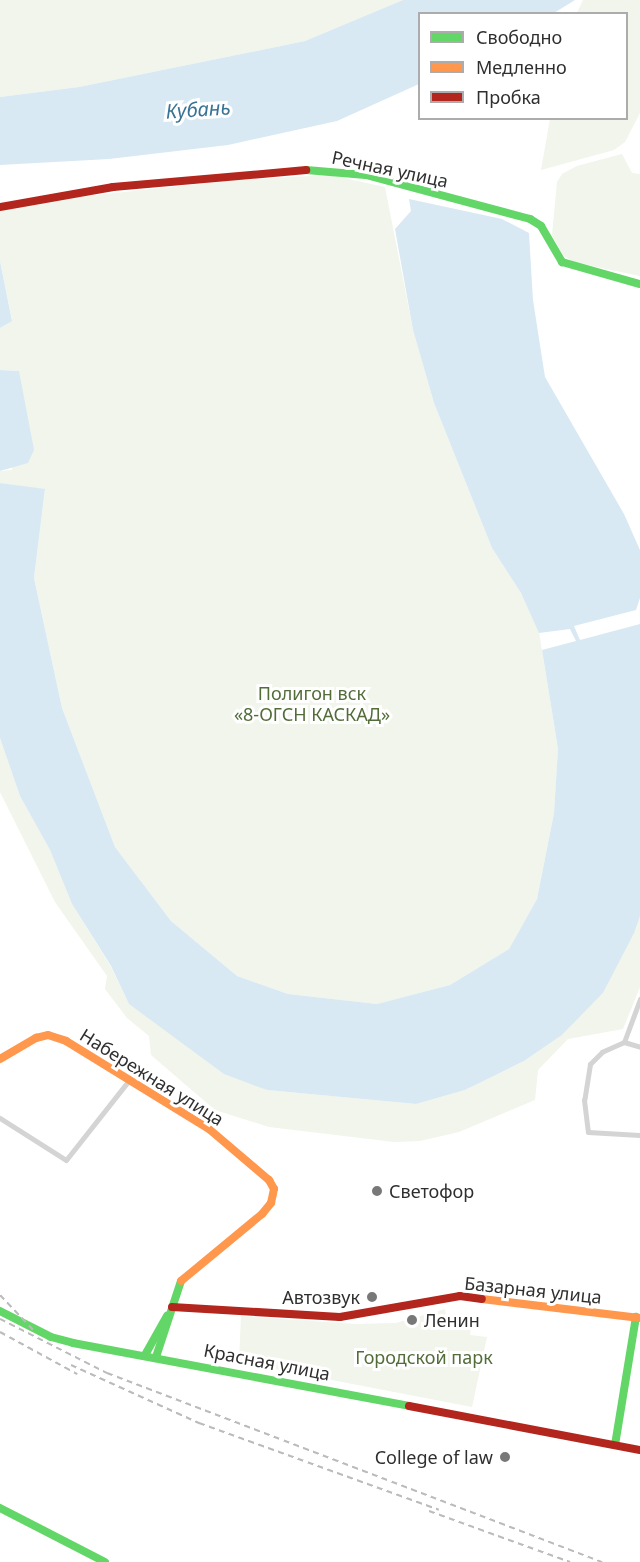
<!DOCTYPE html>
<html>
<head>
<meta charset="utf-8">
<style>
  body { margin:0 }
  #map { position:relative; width:640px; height:1562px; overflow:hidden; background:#fff; font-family:"Noto Sans",sans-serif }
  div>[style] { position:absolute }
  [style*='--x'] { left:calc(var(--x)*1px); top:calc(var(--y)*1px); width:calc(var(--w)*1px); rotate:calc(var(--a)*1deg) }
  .green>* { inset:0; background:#f1f5eb }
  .water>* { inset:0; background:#d8e9f3 }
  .street>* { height:5px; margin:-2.5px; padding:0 2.5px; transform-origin:2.5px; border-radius:2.5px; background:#d4d4d4 }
  .fast>* { height:8px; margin:-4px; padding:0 4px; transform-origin:4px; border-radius:4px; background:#63d668 }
  .slow>* { height:8px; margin:-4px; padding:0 4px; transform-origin:4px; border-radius:4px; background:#ff974d }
  .jam>* { height:8px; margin:-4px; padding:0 4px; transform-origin:4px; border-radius:4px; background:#b3261e }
  .rail>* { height:2px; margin-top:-1px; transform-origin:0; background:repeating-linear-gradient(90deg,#bbb 0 6px,transparent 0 10.5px) }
  .dots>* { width:16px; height:16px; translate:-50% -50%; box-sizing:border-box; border:3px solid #fff; border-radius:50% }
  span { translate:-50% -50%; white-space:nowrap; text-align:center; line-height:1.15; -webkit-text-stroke:6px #fff; paint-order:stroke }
  .street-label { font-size:18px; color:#2f2f2f }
  .park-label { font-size:18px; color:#526d39 }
  .poi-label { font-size:18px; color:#2f2f2f }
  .left { translate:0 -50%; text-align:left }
  .right { translate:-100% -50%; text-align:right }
  .water-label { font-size:20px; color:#387295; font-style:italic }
  .legend { position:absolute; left:418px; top:12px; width:210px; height:108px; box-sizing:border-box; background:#fff; border:2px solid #acacac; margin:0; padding:8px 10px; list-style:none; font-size:18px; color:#2f2f2f }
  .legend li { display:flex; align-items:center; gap:12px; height:30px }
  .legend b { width:30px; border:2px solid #acacac }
</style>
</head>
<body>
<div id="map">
  <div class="green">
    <div style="clip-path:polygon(0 0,403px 0,305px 41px,79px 87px,0 97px)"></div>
    <div style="clip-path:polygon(583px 0,640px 0,640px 113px,625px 142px,614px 150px,541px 170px,550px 119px,626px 118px,626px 14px,577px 13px)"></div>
    <div style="clip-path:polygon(622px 154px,632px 173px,640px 174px,640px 276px,573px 262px,563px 255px,552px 235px,557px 182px,562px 174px,577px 166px)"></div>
    <div style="clip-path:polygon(330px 175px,385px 187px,413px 330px,434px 403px,492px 548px,521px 593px,539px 632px,558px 749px,554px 813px,537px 899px,509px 949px,450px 985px,377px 1004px,288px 994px,237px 976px,171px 921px,115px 847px,62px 708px,34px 578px,45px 490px,0 483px,0 471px,12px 470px,19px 371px,0 370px,0 328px,12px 320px,0 261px,0 211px,31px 202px,235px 180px)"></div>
    <div style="clip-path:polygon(0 738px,20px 796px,50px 850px,72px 904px,111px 967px,129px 1004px,267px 1090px,416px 1104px,465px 1090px,524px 1061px,562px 1035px,603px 993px,640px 916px,640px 987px,623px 1029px,568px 1039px,538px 1070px,535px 1100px,459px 1132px,420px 1141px,394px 1142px,269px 1127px,215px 1110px,151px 1055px,149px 1036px,127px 1018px,105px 989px,107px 976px,55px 902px,0 792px)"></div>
    <div style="clip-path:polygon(445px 1309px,447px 1323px,471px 1326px,470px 1335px,487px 1337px,472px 1407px,239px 1362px,241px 1316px,356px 1324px,396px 1323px)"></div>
  </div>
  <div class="water">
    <div style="clip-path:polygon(403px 0,575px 0,554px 13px,420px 14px,419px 84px,337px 121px,228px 145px,109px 159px,0 165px,0 97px,79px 87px,305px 41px)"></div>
    <div style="clip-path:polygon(409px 199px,502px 219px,529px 233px,533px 300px,545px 377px,624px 514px,640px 550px,640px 598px,636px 610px,574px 626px,580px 640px,640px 624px,640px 916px,634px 933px,603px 993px,562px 1035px,524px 1061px,465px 1090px,416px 1104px,267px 1090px,224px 1074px,129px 1004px,111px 966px,72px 904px,50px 850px,20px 796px,0 738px,0 483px,45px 489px,34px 578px,62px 708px,115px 847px,171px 921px,237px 976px,288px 994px,377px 1004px,450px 985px,509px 949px,537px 899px,554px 813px,558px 749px,542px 650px,576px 641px,570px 629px,539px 633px,521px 593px,492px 548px,434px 403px,413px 330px,395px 229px,411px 211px)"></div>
    <div style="clip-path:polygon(0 261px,12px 321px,0 328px)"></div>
    <div style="clip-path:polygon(0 370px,19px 371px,34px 450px,28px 463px,0 471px)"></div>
  </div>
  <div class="street">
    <div style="--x:624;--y:1042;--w:24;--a:156"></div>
    <div style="--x:602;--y:1052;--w:17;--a:135"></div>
    <div style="--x:590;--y:1064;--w:36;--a:99"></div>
    <div style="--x:584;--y:1100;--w:32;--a:83"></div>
    <div style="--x:588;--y:1132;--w:52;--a:3.3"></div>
    <div style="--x:624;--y:1042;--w:46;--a:-69.6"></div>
    <div style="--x:624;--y:1042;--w:17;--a:17"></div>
    <div style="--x:0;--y:1118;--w:78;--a:32.5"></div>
    <div style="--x:66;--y:1160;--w:103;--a:-51.7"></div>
  </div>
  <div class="fast">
    <div style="--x:306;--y:170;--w:60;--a:4.8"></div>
    <div style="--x:366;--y:175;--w:170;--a:15"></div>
    <div style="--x:530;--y:219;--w:13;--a:32"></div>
    <div style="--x:541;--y:226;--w:42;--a:59.7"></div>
    <div style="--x:562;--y:262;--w:81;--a:15.8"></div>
    <div style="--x:0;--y:1311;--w:57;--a:27"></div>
    <div style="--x:51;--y:1337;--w:23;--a:15"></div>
    <div style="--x:73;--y:1343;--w:342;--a:10.6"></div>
    <div style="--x:145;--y:1355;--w:45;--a:-60.6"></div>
    <div style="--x:156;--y:1357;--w:80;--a:-71.8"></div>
    <div style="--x:615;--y:1445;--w:130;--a:-80.7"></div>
    <div style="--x:0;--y:1508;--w:118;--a:27.2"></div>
  </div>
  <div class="slow">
    <div style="--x:0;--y:1059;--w:42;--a:-30.3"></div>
    <div style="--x:36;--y:1038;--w:12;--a:-14"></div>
    <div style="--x:48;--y:1035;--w:19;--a:18"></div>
    <div style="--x:66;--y:1041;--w:168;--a:31.6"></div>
    <div style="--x:209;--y:1129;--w:79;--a:40.4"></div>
    <div style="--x:269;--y:1180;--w:10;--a:61"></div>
    <div style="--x:274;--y:1189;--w:14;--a:102"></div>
    <div style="--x:271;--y:1203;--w:14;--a:129"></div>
    <div style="--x:262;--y:1214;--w:105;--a:140.4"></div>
    <div style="--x:482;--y:1299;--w:159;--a:6.9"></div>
  </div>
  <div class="jam">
    <div style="--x:0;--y:207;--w:115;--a:-10"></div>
    <div style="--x:113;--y:187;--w:194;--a:-5"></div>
    <div style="--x:172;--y:1307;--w:168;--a:3.4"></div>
    <div style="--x:340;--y:1317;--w:122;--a:-9.9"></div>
    <div style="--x:460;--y:1296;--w:22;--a:8"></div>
    <div style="--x:409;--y:1406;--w:235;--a:10.8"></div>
  </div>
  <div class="rail">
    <div style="--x:0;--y:1295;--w:52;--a:46.5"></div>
    <div style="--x:0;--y:1319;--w:120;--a:26.8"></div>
    <div style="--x:107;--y:1373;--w:530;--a:20.9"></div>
    <div style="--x:0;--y:1332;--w:88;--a:28.6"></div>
    <div style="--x:71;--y:1365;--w:141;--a:24.4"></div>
    <div style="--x:199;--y:1423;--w:255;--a:19.9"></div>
    <div style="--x:429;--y:1511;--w:150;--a:19.9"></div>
  </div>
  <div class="dots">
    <div style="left:377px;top:1191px;background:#787878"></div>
    <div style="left:372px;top:1297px;background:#787878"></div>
    <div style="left:412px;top:1320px;background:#787878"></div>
    <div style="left:505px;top:1457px;background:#787878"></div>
  </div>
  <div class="street-label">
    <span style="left:390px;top:169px;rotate:12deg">Речная улица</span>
    <span style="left:152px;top:1077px;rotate:32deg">Набережная улица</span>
    <span style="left:533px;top:1290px;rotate:6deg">Базарная улица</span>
    <span style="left:267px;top:1362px;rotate:11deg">Красная улица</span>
  </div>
  <div class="park-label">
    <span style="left:312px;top:704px">Полигон вск<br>«8-ОГСН КАСКАД»</span>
    <span style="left:424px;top:1357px">Городской парк</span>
  </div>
  <div class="poi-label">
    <span class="left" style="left:389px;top:1191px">Светофор</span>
    <span class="right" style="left:360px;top:1297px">Автозвук</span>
    <span class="left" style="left:424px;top:1320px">Ленин</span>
    <span class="right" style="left:493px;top:1457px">College of law</span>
  </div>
  <div class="water-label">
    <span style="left:198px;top:109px;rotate:-4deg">Кубань</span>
  </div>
  <ul class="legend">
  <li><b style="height:8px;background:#63d668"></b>Свободно</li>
  <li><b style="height:8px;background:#ff974d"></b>Медленно</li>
  <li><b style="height:8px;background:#b3261e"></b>Пробка</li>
  </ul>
</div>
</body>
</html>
